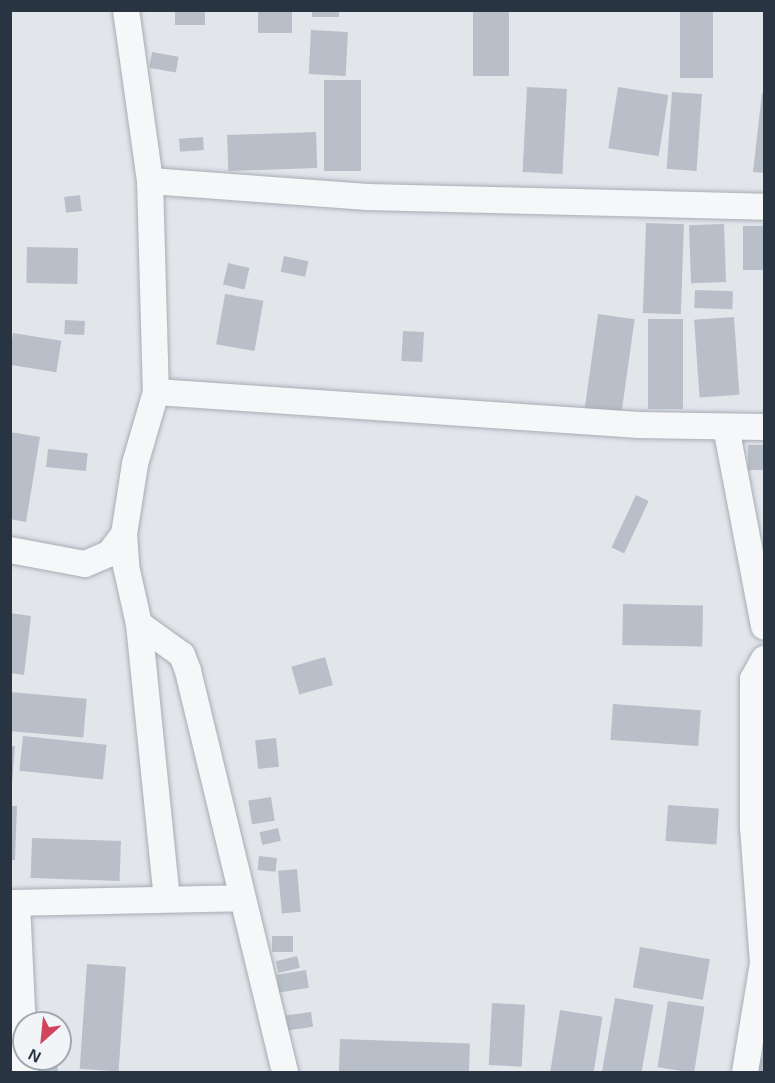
<!DOCTYPE html>
<html>
<head>
<meta charset="utf-8">
<style>
  body { margin:0 }
  #map { position:relative; width:775px; height:1083px; overflow:hidden; background:#e2e6eb; font-family:Arial,sans-serif }
  div>[style] { position:absolute }
  [style*='--x'] { left:calc(var(--x)*1px); top:calc(var(--y)*1px); width:calc(var(--w)*1px); rotate:calc(var(--a)*1deg) }
  .building>* { inset:0; background:#b9bfc8; transform-origin:0 0 }
  .roads { filter:drop-shadow(0 0 2px #a7adb5) drop-shadow(0 0 2px #a7adb5) }
  .minor>* { height:26px; margin:-13px; padding:0 13px; transform-origin:13px; border-radius:13px; background:#f5f7f9 }
  span { translate:-50% -50%; white-space:nowrap; text-align:center; line-height:1.15; -webkit-text-stroke:4.5px #f2f5f8; paint-order:stroke }
  .frame { position:absolute; inset:0; border:12px solid #293443; pointer-events:none }
  .north { position:absolute; left:12px; top:1011px; width:60px; height:60px; box-sizing:border-box; background:#f2f5f8; border:2px solid #a2a8b0; border-radius:50%; rotate:207deg; font-size:16px; font-weight:700; line-height:24px; text-align:center; color:#293443 }
  .north::after { content:''; display:block; margin:auto; width:21px; height:27px; background:#d2445e; clip-path:polygon(50% 0,100% 100%,50% 72%,0 100%) }
</style>
</head>
<body>
<div id="map">
  <div class="building">
    <div style="left:175px;top:10px;width:30px;height:15px"></div>
    <div style="left:258px;top:10px;width:34px;height:23px"></div>
    <div style="left:312px;top:10px;width:27px;height:7px"></div>
    <div style="left:473px;top:10px;width:36px;height:66px"></div>
    <div style="left:680px;top:10px;width:33px;height:68px"></div>
    <div style="left:311px;top:30px;width:37px;height:44px;rotate:3deg"></div>
    <div style="left:152px;top:52px;width:27px;height:16px;rotate:10deg"></div>
    <div style="left:361px;top:80px;width:91px;height:37px;rotate:90deg"></div>
    <div style="left:527px;top:87px;width:40px;height:85px;rotate:3deg"></div>
    <div style="left:618px;top:87px;width:51px;height:62px;rotate:9deg"></div>
    <div style="left:672px;top:92px;width:30px;height:77px;rotate:4deg"></div>
    <div style="clip-path:polygon(762px 93px,764px 93px,764px 173px,753px 172px)"></div>
    <div style="left:316px;top:132px;width:36px;height:89px;rotate:88deg"></div>
    <div style="left:203px;top:137px;width:13px;height:24px;rotate:86deg"></div>
    <div style="left:80px;top:195px;width:16px;height:16px;rotate:83deg"></div>
    <div style="left:646px;top:223px;width:38px;height:90px;rotate:2deg"></div>
    <div style="left:724px;top:224px;width:58px;height:35px;rotate:88deg"></div>
    <div style="left:764px;top:226px;width:44px;height:21px;rotate:90deg"></div>
    <div style="left:27px;top:247px;width:51px;height:36px;rotate:1deg"></div>
    <div style="left:284px;top:256px;width:25px;height:16px;rotate:12deg"></div>
    <div style="left:228px;top:263px;width:22px;height:22px;rotate:13deg"></div>
    <div style="left:695px;top:290px;width:38px;height:18px;rotate:2deg"></div>
    <div style="left:225px;top:294px;width:39px;height:51px;rotate:10deg"></div>
    <div style="left:598px;top:314px;width:37px;height:97px;rotate:8deg"></div>
    <div style="left:734px;top:317px;width:78px;height:40px;rotate:86deg"></div>
    <div style="left:648px;top:319px;width:35px;height:90px"></div>
    <div style="left:65px;top:320px;width:20px;height:14px;rotate:3deg"></div>
    <div style="left:403px;top:331px;width:21px;height:30px;rotate:3deg"></div>
    <div style="left:13px;top:333px;width:49px;height:32px;rotate:9deg"></div>
    <div style="clip-path:polygon(10px 432px,40px 437px,26px 522px,10px 519px)"></div>
    <div style="left:764px;top:445px;width:25px;height:16px;rotate:90deg"></div>
    <div style="left:48px;top:449px;width:40px;height:18px;rotate:6deg"></div>
    <div style="left:636px;top:495px;width:14px;height:58px;rotate:25deg"></div>
    <div style="left:623px;top:604px;width:80px;height:41px;rotate:1deg"></div>
    <div style="clip-path:polygon(10px 613px,31px 616px,24px 675px,10px 673px)"></div>
    <div style="left:325px;top:657px;width:29px;height:35px;rotate:74deg"></div>
    <div style="left:10px;top:692px;width:77px;height:39px;rotate:5deg"></div>
    <div style="left:613px;top:704px;width:88px;height:36px;rotate:4deg"></div>
    <div style="left:23px;top:736px;width:84px;height:35px;rotate:6deg"></div>
    <div style="left:276px;top:738px;width:29px;height:21px;rotate:84deg"></div>
    <div style="clip-path:polygon(10px 746px,15px 746px,12px 783px,10px 783px)"></div>
    <div style="left:271px;top:797px;width:24px;height:23px;rotate:81deg"></div>
    <div style="left:668px;top:805px;width:51px;height:36px;rotate:4deg"></div>
    <div style="clip-path:polygon(10px 806px,17px 806px,15px 860px,10px 860px)"></div>
    <div style="left:278px;top:828px;width:13px;height:19px;rotate:77deg"></div>
    <div style="left:32px;top:838px;width:89px;height:40px;rotate:2deg"></div>
    <div style="left:259px;top:856px;width:18px;height:14px;rotate:6deg"></div>
    <div style="left:297px;top:869px;width:43px;height:19px;rotate:85deg"></div>
    <div style="left:272px;top:936px;width:21px;height:16px"></div>
    <div style="left:640px;top:947px;width:71px;height:41px;rotate:10deg"></div>
    <div style="left:297px;top:956px;width:12px;height:22px;rotate:76deg"></div>
    <div style="left:87px;top:964px;width:39px;height:105px;rotate:4deg"></div>
    <div style="left:306px;top:970px;width:18px;height:30px;rotate:81deg"></div>
    <div style="left:615px;top:998px;width:39px;height:75px;rotate:10deg"></div>
    <div style="left:668px;top:1001px;width:37px;height:67px;rotate:9deg"></div>
    <div style="left:492px;top:1003px;width:33px;height:62px;rotate:3deg"></div>
    <div style="left:560px;top:1010px;width:43px;height:63px;rotate:9deg"></div>
    <div style="left:311px;top:1012px;width:15px;height:26px;rotate:82deg"></div>
    <div style="left:340px;top:1039px;width:130px;height:33px;rotate:2deg"></div>
    <div style="clip-path:polygon(743px 1055px,764px 1059px,764px 1072px,739px 1072px)"></div>
    <div style="clip-path:polygon(57px 1059px,58px 1072px,39px 1072px,38px 1061px)"></div>
  </div>
  <div class="roads">
    <div class="minor">
      <div style="--x:126;--y:10;--w:173;--a:82"></div>
      <div style="--x:150;--y:181;--w:211;--a:88.4"></div>
      <div style="--x:156;--y:392;--w:75;--a:106.3"></div>
      <div style="--x:135;--y:464;--w:71;--a:98.9"></div>
      <div style="--x:124;--y:534;--w:32;--a:86"></div>
      <div style="--x:126;--y:566;--w:59;--a:77.4"></div>
      <div style="--x:139;--y:624;--w:53;--a:35.8"></div>
      <div style="--x:182;--y:655;--w:17;--a:69"></div>
      <div style="--x:188;--y:671;--w:413;--a:76.4"></div>
      <div style="--x:150;--y:181;--w:218;--a:4.2"></div>
      <div style="--x:367;--y:197;--w:397;--a:1.4"></div>
      <div style="--x:156;--y:392;--w:484;--a:3.9"></div>
      <div style="--x:639;--y:425;--w:125;--a:0.9"></div>
      <div style="--x:726;--y:427;--w:203;--a:79.2"></div>
      <div style="--x:10;--y:550;--w:76;--a:10.6"></div>
      <div style="--x:85;--y:564;--w:26;--a:-23"></div>
      <div style="--x:109;--y:554;--w:25;--a:-53"></div>
      <div style="--x:139;--y:624;--w:275;--a:84.2"></div>
      <div style="--x:10;--y:903;--w:230;--a:-1.2"></div>
      <div style="--x:17;--y:903;--w:169;--a:87.3"></div>
      <div style="--x:745;--y:1072;--w:110;--a:-80.6"></div>
      <div style="--x:763;--y:963;--w:136;--a:-94.2"></div>
      <div style="--x:753;--y:827;--w:148;--a:-90"></div>
      <div style="--x:753;--y:679;--w:23;--a:-61"></div>
    </div>
  </div>
  <div class="frame"></div>
  <div class="north">N</div>
</div>
</body>
</html>
